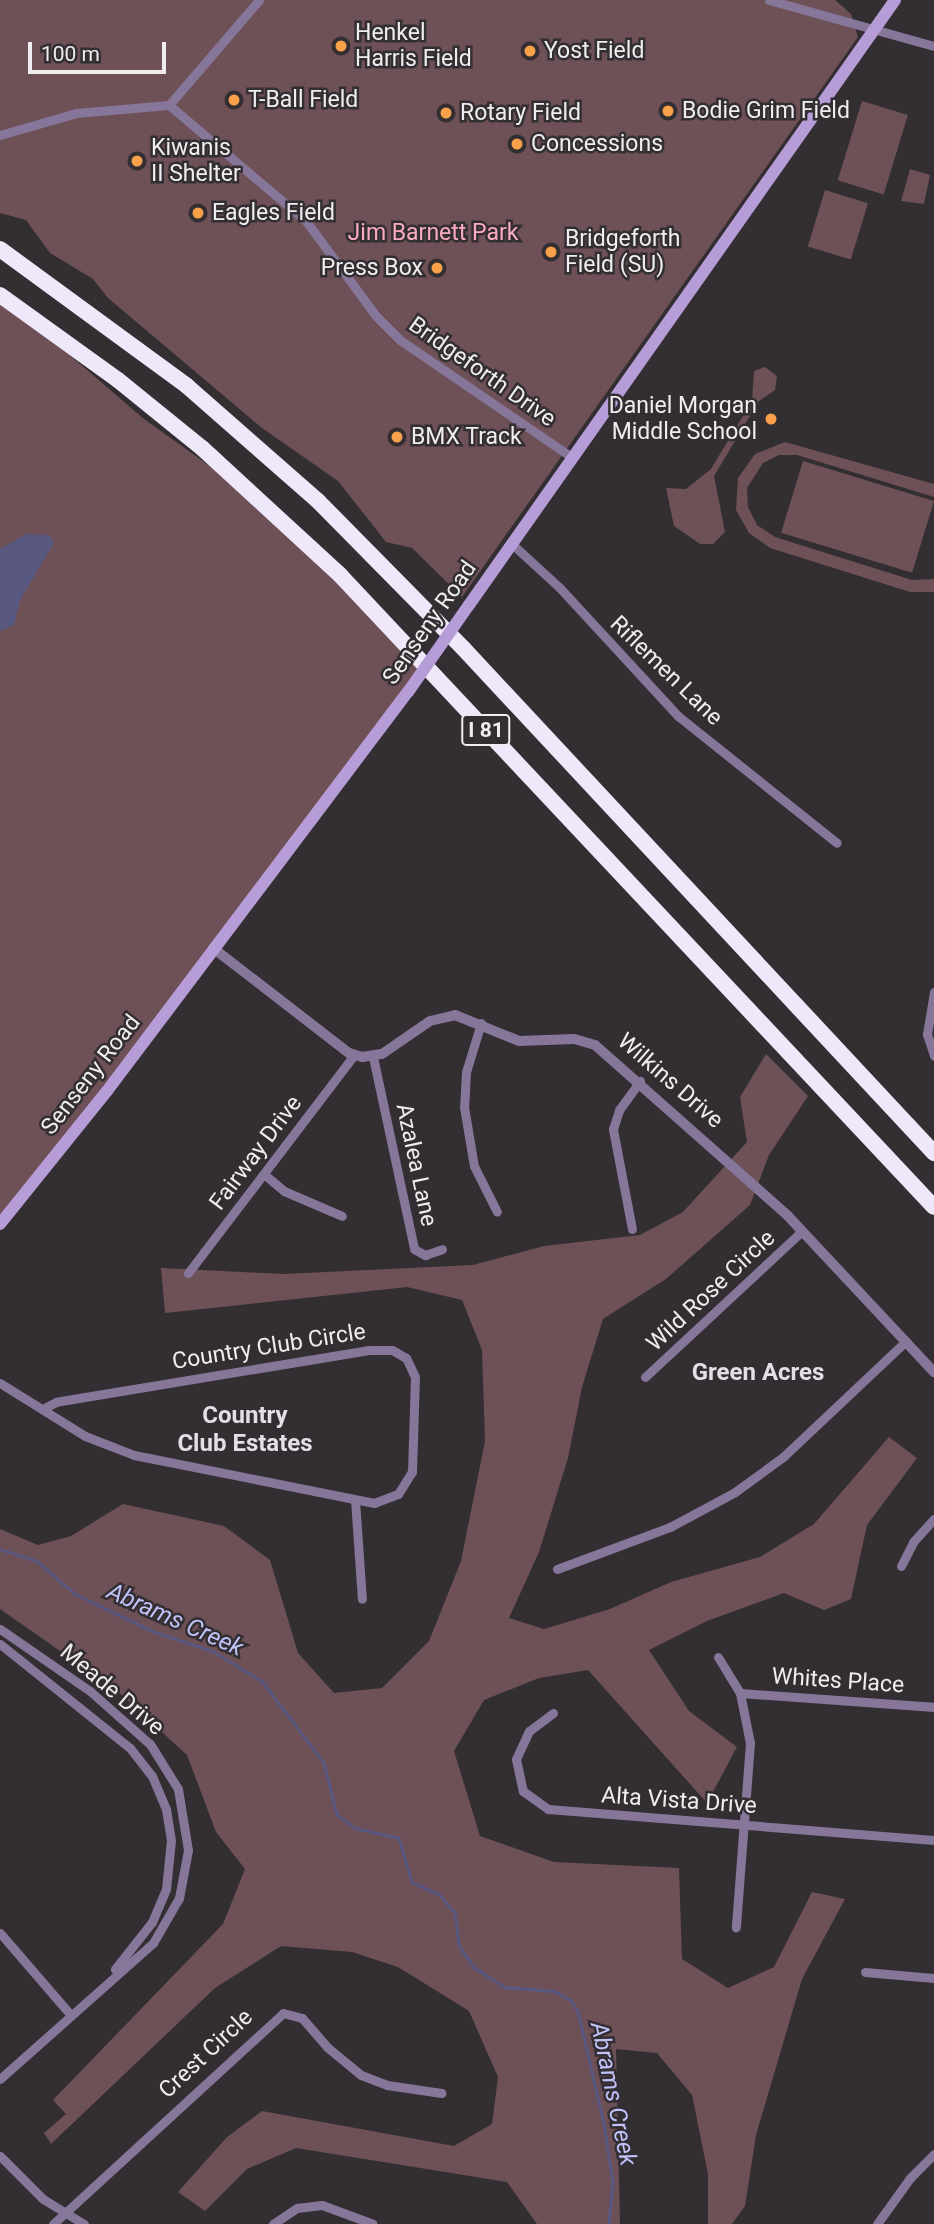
<!DOCTYPE html>
<html>
<head>
<meta charset="utf-8">
<style>
  body { margin:0 }
  #map { position:relative; width:934px; height:2224px; overflow:hidden; background:#322e32; font-family:Roboto,sans-serif }
  div>[style] { position:absolute }
  [style*='--x'] { left:calc(var(--x)*1px); top:calc(var(--y)*1px); width:calc(var(--w)*1px); rotate:calc(var(--a)*1deg) }
  .green>* { inset:0; background:#6e5057; transform-origin:0 0 }
  .water>* { inset:0; background:#595881 }
  .stream>* { height:2.5px; margin:-1.25px; padding:0 1.25px; transform-origin:1.25px; border-radius:1.25px; background:#595881 }
  .minor>* { height:9px; margin:-4.5px; padding:0 4.5px; transform-origin:4.5px; border-radius:4.5px; background:#85769a }
  .tertiary>* { height:10px; margin:-5px; padding:0 5px; transform-origin:5px; border-radius:5px; background:#85769a }
  .secondary>* { height:12px; margin:-6px; padding:0 6px; transform-origin:6px; border-radius:6px; background:#b69dd7 }
  .motorway>* { height:16px; margin:-8px; padding:0 8px; transform-origin:8px; border-radius:8px; background:#efe8fa }
  .secondary-bridge>* { height:12px; margin:-6px; padding:0 6px; transform-origin:6px; border-radius:6px; background:#b69dd7 }
  .dots>* { width:19px; height:19px; translate:-50% -50%; box-sizing:border-box; border:4px solid #322e32; border-radius:50% }
  span { translate:-50% -50%; white-space:nowrap; text-align:center; line-height:1.15; -webkit-text-stroke:5px #322e32; paint-order:stroke }
  .shield-label span { padding:2px 5px; background:#322e32; border:2px solid; border-radius:5px; -webkit-text-stroke-width:0 }
  .shield-label { font-size:21px; color:#f0edf0; font-weight:700 }
  .poi-label { font-size:23px; color:#f0edf0 }
  .left { translate:0 -50%; text-align:left }
  .right { translate:-100% -50%; text-align:right }
  .park-label { font-size:23px; color:#faabbe }
  .street-label { font-size:23px; color:#f0edf0 }
  .neighbourhood-label { font-size:24px; color:#e4dfe5; font-weight:700 }
  .water-label { font-size:24px; color:#c1c2f9; font-style:italic }
  .scale { position:absolute; left:28px; top:42px; width:138px; height:32px; box-sizing:border-box; border:4px solid #f0edf0; border-top:0; padding-left:9px; font-size:21px; line-height:24px; white-space:nowrap; color:#f0edf0; -webkit-text-stroke:5px #322e32; paint-order:stroke }
</style>
</head>
<body>
<div id="map">
  <div class="green">
    <div style="clip-path:polygon(0 0,835px 0,851px 14px,858px 37px,462px 597px,412px 548px,386px 542px,338px 481px,262px 428px,108px 298px,93px 279px,50px 253px,26px 220px,0 213px)"></div>
    <div style="left:862px;top:101px;width:48px;height:83px;rotate:17deg"></div>
    <div style="clip-path:polygon(910px 169px,930px 175px,924px 204px,901px 201px)"></div>
    <div style="left:825px;top:190px;width:45px;height:59px;rotate:17deg"></div>
    <div style="clip-path:polygon(0 295px,144px 419px,270px 509px,425px 666px,0 1223px)"></div>
    <div style="clip-path:polygon(765px 367px,777px 376px,775px 390px,759px 401px,714px 476px,725px 532px,713px 544px,700px 544px,674px 526px,666px 488px,686px 489px,711px 469px,752px 401px,754px 371px)"></div>
    <div style="clip-path:polygon(785px 442px,934px 484px,934px 497px,797px 455px,779px 455px,763px 463px,747px 488px,748px 507px,757px 525px,775px 537px,912px 580px,934px 579px,934px 592px,910px 592px,770px 548px,749px 533px,736px 510px,738px 478px,755px 454px)"></div>
    <div style="left:803px;top:461px;width:137px;height:75px;rotate:17deg"></div>
    <div style="clip-path:polygon(766px 1054px,808px 1096px,769px 1155px,750px 1205px,666px 1279px,603px 1319px,582px 1387px,568px 1458px,539px 1552px,509px 1618px,544px 1629px,610px 1609px,671px 1582px,760px 1557px,814px 1524px,889px 1437px,917px 1458px,867px 1525px,851px 1599px,824px 1610px,784px 1593px,707px 1621px,649px 1650px,689px 1711px,737px 1747px,707px 1803px,588px 1670px,539px 1678px,484px 1700px,454px 1751px,480px 1836px,554px 1862px,679px 1868px,682px 1959px,728px 1988px,774px 1967px,812px 1892px,845px 1899px,802px 1979px,756px 2135px,745px 2206px,732px 2224px,708px 2224px,708px 2174px,692px 2095px,657px 2053px,616px 2049px,620px 2224px,537px 2224px,507px 2182px,296px 2148px,247px 2169px,205px 2211px,178px 2192px,227px 2137px,262px 2111px,454px 2146px,492px 2124px,498px 2077px,469px 2011px,398px 1967px,352px 1952px,281px 1946px,215px 1988px,51px 2144px,44px 2133px,66px 2114px,53px 2100px,223px 1924px,245px 1869px,216px 1832px,187px 1755px,116px 1690px,0 1609px,0 1529px,38px 1545px,71px 1536px,123px 1504px,224px 1526px,270px 1560px,298px 1653px,334px 1693px,382px 1688px,429px 1641px,461px 1561px,485px 1441px,482px 1350px,462px 1300px,407px 1287px,165px 1313px,161px 1268px,284px 1274px,473px 1265px,544px 1246px,640px 1235px,683px 1212px,747px 1142px,740px 1097px)"></div>
  </div>
  <div class="water">
    <div style="clip-path:polygon(26px 534px,49px 535px,54px 543px,20px 600px,14px 625px,0 631px,0 549px)"></div>
  </div>
  <div class="stream">
    <div style="--x:0;--y:1549;--w:39;--a:18"></div>
    <div style="--x:37;--y:1561;--w:49;--a:40.9"></div>
    <div style="--x:74;--y:1593;--w:87;--a:26"></div>
    <div style="--x:152;--y:1631;--w:64;--a:18.2"></div>
    <div style="--x:213;--y:1651;--w:59;--a:31.8"></div>
    <div style="--x:263;--y:1682;--w:101;--a:53"></div>
    <div style="--x:324;--y:1763;--w:53;--a:75.7"></div>
    <div style="--x:337;--y:1814;--w:23;--a:38"></div>
    <div style="--x:355;--y:1828;--w:45;--a:12.8"></div>
    <div style="--x:399;--y:1838;--w:46;--a:73.5"></div>
    <div style="--x:412;--y:1882;--w:31;--a:25"></div>
    <div style="--x:440;--y:1895;--w:23;--a:49"></div>
    <div style="--x:455;--y:1912;--w:33;--a:83"></div>
    <div style="--x:459;--y:1945;--w:27;--a:56"></div>
    <div style="--x:474;--y:1967;--w:37;--a:33"></div>
    <div style="--x:505;--y:1987;--w:49;--a:4.7"></div>
    <div style="--x:554;--y:1991;--w:19;--a:28"></div>
    <div style="--x:571;--y:2000;--w:13;--a:58"></div>
    <div style="--x:578;--y:2011;--w:116;--a:77"></div>
    <div style="--x:604;--y:2124;--w:59;--a:81.2"></div>
    <div style="--x:613;--y:2182;--w:42;--a:95.4"></div>
  </div>
  <div class="minor">
    <div style="--x:769;--y:0;--w:171;--a:15.6"></div>
    <div style="--x:169;--y:105;--w:180;--a:40.3"></div>
    <div style="--x:306;--y:221;--w:118;--a:53.6"></div>
    <div style="--x:376;--y:316;--w:34;--a:45"></div>
    <div style="--x:400;--y:340;--w:209;--a:34.3"></div>
    <div style="--x:0;--y:135;--w:79;--a:-16.1"></div>
    <div style="--x:76;--y:113;--w:93;--a:-4.9"></div>
    <div style="--x:169;--y:105;--w:138;--a:-49.4"></div>
    <div style="--x:512;--y:544;--w:64;--a:42.5"></div>
    <div style="--x:559;--y:587;--w:176;--a:47.3"></div>
    <div style="--x:678;--y:716;--w:203;--a:38.6"></div>
    <div style="--x:934;--y:992;--w:43;--a:99.5"></div>
    <div style="--x:927;--y:1034;--w:23;--a:72"></div>
    <div style="--x:481;--y:1023;--w:51;--a:107"></div>
    <div style="--x:466;--y:1072;--w:35;--a:93"></div>
    <div style="--x:464;--y:1107;--w:60;--a:80.4"></div>
    <div style="--x:474;--y:1166;--w:51;--a:63.4"></div>
    <div style="--x:373;--y:1057;--w:196;--a:77.9"></div>
    <div style="--x:414;--y:1249;--w:13;--a:29"></div>
    <div style="--x:425;--y:1255;--w:18;--a:-19"></div>
    <div style="--x:265;--y:1175;--w:25;--a:40"></div>
    <div style="--x:284;--y:1191;--w:63;--a:23.3"></div>
    <div style="--x:632;--y:1229;--w:102;--a:-100.8"></div>
    <div style="--x:613;--y:1129;--w:20;--a:-72"></div>
    <div style="--x:619;--y:1110;--w:36;--a:-54"></div>
    <div style="--x:188;--y:1273;--w:274;--a:-52.7"></div>
    <div style="--x:645;--y:1377;--w:214;--a:-42.9"></div>
    <div style="--x:0;--y:1383;--w:100;--a:31.9"></div>
    <div style="--x:85;--y:1436;--w:53;--a:21.2"></div>
    <div style="--x:134;--y:1455;--w:245;--a:11.3"></div>
    <div style="--x:374;--y:1503;--w:26;--a:-21"></div>
    <div style="--x:398;--y:1494;--w:26;--a:-58"></div>
    <div style="--x:412;--y:1472;--w:95;--a:-88.2"></div>
    <div style="--x:415;--y:1377;--w:21;--a:-115"></div>
    <div style="--x:406;--y:1358;--w:16;--a:-150"></div>
    <div style="--x:392;--y:1350;--w:23;--a:180"></div>
    <div style="--x:369;--y:1350;--w:317;--a:170.6"></div>
    <div style="--x:56;--y:1402;--w:15;--a:152"></div>
    <div style="--x:355;--y:1500;--w:99;--a:86"></div>
    <div style="--x:901;--y:1566;--w:27;--a:-63"></div>
    <div style="--x:913;--y:1542;--w:31;--a:-48"></div>
    <div style="--x:557;--y:1569;--w:121;--a:-20.4"></div>
    <div style="--x:670;--y:1527;--w:74;--a:-28.3"></div>
    <div style="--x:735;--y:1492;--w:59;--a:-36.1"></div>
    <div style="--x:783;--y:1457;--w:169;--a:-43.3"></div>
    <div style="--x:0;--y:1629;--w:109;--a:34.6"></div>
    <div style="--x:90;--y:1691;--w:80;--a:41.5"></div>
    <div style="--x:150;--y:1744;--w:53;--a:58.1"></div>
    <div style="--x:178;--y:1789;--w:62;--a:80.7"></div>
    <div style="--x:188;--y:1850;--w:49;--a:100.6"></div>
    <div style="--x:179;--y:1898;--w:52;--a:120"></div>
    <div style="--x:153;--y:1943;--w:205;--a:138.4"></div>
    <div style="--x:0;--y:1644;--w:166;--a:38.7"></div>
    <div style="--x:130;--y:1748;--w:36;--a:52"></div>
    <div style="--x:152;--y:1776;--w:36;--a:67"></div>
    <div style="--x:166;--y:1809;--w:31;--a:81"></div>
    <div style="--x:171;--y:1840;--w:49;--a:95.8"></div>
    <div style="--x:166;--y:1889;--w:36;--a:113"></div>
    <div style="--x:152;--y:1922;--w:60;--a:128.2"></div>
    <div style="--x:718;--y:1657;--w:42;--a:58.6"></div>
    <div style="--x:740;--y:1693;--w:51;--a:78.7"></div>
    <div style="--x:750;--y:1743;--w:185;--a:94.4"></div>
    <div style="--x:740;--y:1693;--w:195;--a:4.1"></div>
    <div style="--x:553;--y:1713;--w:30;--a:143"></div>
    <div style="--x:529;--y:1731;--w:31;--a:115"></div>
    <div style="--x:516;--y:1759;--w:33;--a:78"></div>
    <div style="--x:523;--y:1791;--w:31;--a:36"></div>
    <div style="--x:548;--y:1809;--w:387;--a:4.6"></div>
    <div style="--x:0;--y:1933;--w:107;--a:49.2"></div>
    <div style="--x:865;--y:1972;--w:69;--a:5"></div>
    <div style="--x:0;--y:2156;--w:61;--a:45"></div>
    <div style="--x:43;--y:2199;--w:48;--a:31.4"></div>
    <div style="--x:53;--y:2224;--w:312;--a:-42.5"></div>
    <div style="--x:283;--y:2013;--w:20;--a:15"></div>
    <div style="--x:302;--y:2018;--w:38;--a:49"></div>
    <div style="--x:327;--y:2047;--w:44;--a:39.5"></div>
    <div style="--x:361;--y:2075;--w:28;--a:21"></div>
    <div style="--x:387;--y:2085;--w:55;--a:8.4"></div>
    <div style="--x:273;--y:2224;--w:29;--a:-34"></div>
    <div style="--x:297;--y:2208;--w:25;--a:-7"></div>
    <div style="--x:322;--y:2205;--w:54;--a:20.4"></div>
    <div style="--x:877;--y:2224;--w:57;--a:-54.3"></div>
    <div style="--x:910;--y:2178;--w:34;--a:-45"></div>
  </div>
  <div class="tertiary">
    <div style="--x:213;--y:948;--w:172;--a:37.7"></div>
    <div style="--x:349;--y:1053;--w:14;--a:17"></div>
    <div style="--x:362;--y:1057;--w:20;--a:-9"></div>
    <div style="--x:382;--y:1054;--w:58;--a:-34.5"></div>
    <div style="--x:430;--y:1021;--w:26;--a:-13"></div>
    <div style="--x:455;--y:1015;--w:69;--a:22.1"></div>
    <div style="--x:519;--y:1041;--w:55;--a:-2.1"></div>
    <div style="--x:574;--y:1039;--w:22;--a:16"></div>
    <div style="--x:595;--y:1045;--w:258;--a:41.5"></div>
    <div style="--x:788;--y:1216;--w:214;--a:46.9"></div>
  </div>
  <div class="secondary">
    <div style="--x:469;--y:605;--w:740;--a:-54.85"></div>
    <div style="--x:0;--y:1224;--w:171;--a:-51.2"></div>
    <div style="--x:107;--y:1091;--w:500;--a:-53"></div>
  </div>
  <div class="motorway">
    <div style="--x:0;--y:249;--w:232;--a:36.2"></div>
    <div style="--x:187;--y:386;--w:174;--a:41.3"></div>
    <div style="--x:318;--y:501;--w:206;--a:45.4"></div>
    <div style="--x:463;--y:648;--w:691;--a:47"></div>
    <div style="--x:0;--y:295;--w:145;--a:35.8"></div>
    <div style="--x:118;--y:380;--w:108;--a:39"></div>
    <div style="--x:202;--y:448;--w:188;--a:42.6"></div>
    <div style="--x:340;--y:575;--w:867;--a:46.78"></div>
  </div>
  <div class="secondary-bridge">
    <div style="--x:408;--y:692;--w:106;--a:-55"></div>
  </div>
  <div class="dots">
    <div style="left:341px;top:46px;background:#f8a14a"></div>
    <div style="left:530px;top:51px;background:#f8a14a"></div>
    <div style="left:234px;top:100px;background:#f8a14a"></div>
    <div style="left:668px;top:111px;background:#f8a14a"></div>
    <div style="left:446px;top:113px;background:#f8a14a"></div>
    <div style="left:517px;top:144px;background:#f8a14a"></div>
    <div style="left:137px;top:161px;background:#f8a14a"></div>
    <div style="left:198px;top:213px;background:#f8a14a"></div>
    <div style="left:551px;top:252px;background:#f8a14a"></div>
    <div style="left:437px;top:268px;background:#f8a14a"></div>
    <div style="left:771px;top:419px;background:#f8a14a"></div>
    <div style="left:397px;top:437px;background:#f8a14a"></div>
  </div>
  <div class="shield-label">
    <span style="left:486px;top:730px">I 81</span>
  </div>
  <div class="poi-label">
    <span class="left" style="left:355px;top:46px">Henkel<br>Harris Field</span>
    <span class="left" style="left:544px;top:51px">Yost Field</span>
    <span class="left" style="left:248px;top:100px">T-Ball Field</span>
    <span class="left" style="left:682px;top:111px">Bodie Grim Field</span>
    <span class="left" style="left:460px;top:113px">Rotary Field</span>
    <span class="left" style="left:531px;top:144px">Concessions</span>
    <span class="left" style="left:151px;top:161px">Kiwanis<br>II Shelter</span>
    <span class="left" style="left:212px;top:213px">Eagles Field</span>
    <span class="left" style="left:565px;top:252px">Bridgeforth<br>Field (SU)</span>
    <span class="right" style="left:423px;top:268px">Press Box</span>
    <span class="right" style="left:757px;top:419px">Daniel Morgan<br>Middle School</span>
    <span class="left" style="left:411px;top:437px">BMX Track</span>
  </div>
  <div class="park-label">
    <span style="left:433px;top:233px">Jim Barnett Park</span>
  </div>
  <div class="street-label">
    <span style="left:482px;top:372px;rotate:35deg">Bridgeforth Drive</span>
    <span style="left:430px;top:623px;rotate:-55deg">Senseny Road</span>
    <span style="left:666px;top:671px;rotate:44deg">Riflemen Lane</span>
    <span style="left:91px;top:1075px;rotate:-52deg">Senseny Road</span>
    <span style="left:670px;top:1081px;rotate:41deg">Wilkins Drive</span>
    <span style="left:256px;top:1153px;rotate:-53deg">Fairway Drive</span>
    <span style="left:416px;top:1165px;rotate:78deg">Azalea Lane</span>
    <span style="left:711px;top:1291px;rotate:-43deg">Wild Rose Circle</span>
    <span style="left:269px;top:1347px;rotate:-9deg">Country Club Circle</span>
    <span style="left:838px;top:1681px;rotate:4deg">Whites Place</span>
    <span style="left:112px;top:1690px;rotate:40deg">Meade Drive</span>
    <span style="left:679px;top:1801px;rotate:4deg">Alta Vista Drive</span>
    <span style="left:206px;top:2054px;rotate:-43deg">Crest Circle</span>
  </div>
  <div class="neighbourhood-label">
    <span style="left:758px;top:1373px">Green Acres</span>
    <span style="left:245px;top:1430px">Country<br>Club Estates</span>
  </div>
  <div class="water-label">
    <span style="left:175px;top:1620px;rotate:24deg">Abrams Creek</span>
    <span style="left:613px;top:2094px;rotate:78deg">Abrams Creek</span>
  </div>
  <div class="scale">100 m</div>
</div>
</body>
</html>
